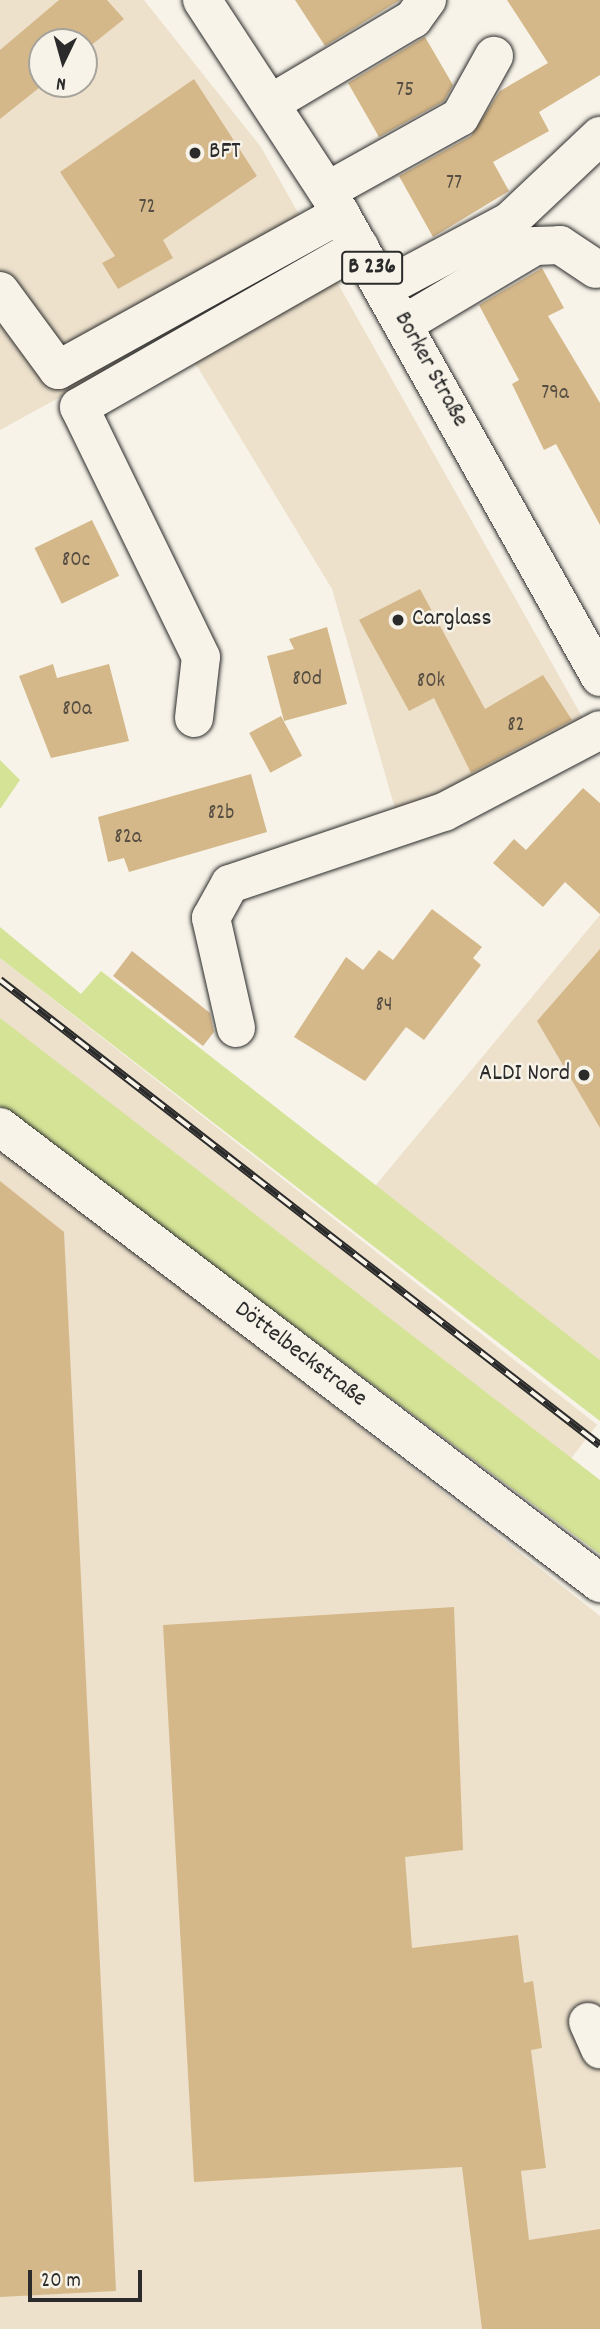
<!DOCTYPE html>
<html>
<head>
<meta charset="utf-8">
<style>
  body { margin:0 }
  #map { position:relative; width:600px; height:2329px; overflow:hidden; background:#f7f3e8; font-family:Dekko,sans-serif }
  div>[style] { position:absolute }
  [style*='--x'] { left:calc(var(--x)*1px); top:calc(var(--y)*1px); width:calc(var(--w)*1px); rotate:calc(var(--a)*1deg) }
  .built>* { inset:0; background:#ede1cc; transform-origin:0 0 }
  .green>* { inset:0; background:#d4e396 }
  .building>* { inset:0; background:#d5b88a; transform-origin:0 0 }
  .roads { filter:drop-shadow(0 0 2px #2b2b2b) drop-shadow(0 0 2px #2b2b2b) }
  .minor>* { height:38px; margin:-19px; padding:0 19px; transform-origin:19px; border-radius:19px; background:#f7f3e8 }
  .major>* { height:38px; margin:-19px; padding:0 19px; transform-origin:19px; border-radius:19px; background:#f7f3e8 }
  .rail>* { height:8px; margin-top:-4px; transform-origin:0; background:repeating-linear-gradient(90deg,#f7f3e8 0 16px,#2b2b2b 0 32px); box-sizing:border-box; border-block:2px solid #2b2b2b }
  .dots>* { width:19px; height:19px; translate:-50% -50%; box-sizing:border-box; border:4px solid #f7f3e8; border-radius:50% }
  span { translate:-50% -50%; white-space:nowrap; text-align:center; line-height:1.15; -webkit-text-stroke:5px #f7f3e8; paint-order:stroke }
  .number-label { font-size:21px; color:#564e43 }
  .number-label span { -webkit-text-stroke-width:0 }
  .shield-label span { padding:2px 5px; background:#f7f3e8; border:2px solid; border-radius:5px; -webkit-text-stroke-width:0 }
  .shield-label { font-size:23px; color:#2b2b2b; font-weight:700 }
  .poi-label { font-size:24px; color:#2b2b2b }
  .left { translate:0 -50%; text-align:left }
  .right { translate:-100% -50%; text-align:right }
  .street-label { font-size:24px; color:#2b2b2b }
  .north { position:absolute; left:28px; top:28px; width:70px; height:70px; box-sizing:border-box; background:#f7f3e8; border:2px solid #a5a39c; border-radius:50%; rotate:185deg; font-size:19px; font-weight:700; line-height:28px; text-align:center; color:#2b2b2b }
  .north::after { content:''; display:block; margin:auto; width:24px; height:32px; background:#2b2b2b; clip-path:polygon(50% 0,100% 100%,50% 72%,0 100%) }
  .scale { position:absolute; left:28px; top:2270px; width:114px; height:32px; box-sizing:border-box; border:4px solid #2b2b2b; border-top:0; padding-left:9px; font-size:21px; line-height:24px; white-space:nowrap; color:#2b2b2b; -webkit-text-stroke:5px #f7f3e8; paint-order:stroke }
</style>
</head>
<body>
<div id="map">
  <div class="built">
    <div style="clip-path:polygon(evenodd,0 0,144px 0,261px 147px,585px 722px,398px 819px,332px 589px,177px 333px,0 430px,0 0,42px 42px,84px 42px,84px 84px,42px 84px,42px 42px)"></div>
    <div style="clip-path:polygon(600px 915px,600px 1360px,375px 1186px)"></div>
    <div style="left:0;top:958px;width:758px;height:60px;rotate:38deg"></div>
    <div style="clip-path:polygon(0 1143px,600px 1616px,600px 2329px,0 2329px)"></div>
  </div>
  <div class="green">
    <div style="clip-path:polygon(0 760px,20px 780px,0 809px)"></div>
    <div style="clip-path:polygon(0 927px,81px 994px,101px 971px,600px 1360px,600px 1421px,0 958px)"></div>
    <div style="clip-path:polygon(0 1018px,600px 1480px,600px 1554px,0 1106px)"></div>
  </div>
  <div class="building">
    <div style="clip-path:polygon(59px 0,107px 0,124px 19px,84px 51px,84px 42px,42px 42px,44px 84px,0 119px,0 50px)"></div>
    <div style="clip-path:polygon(295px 0,400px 0,325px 46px)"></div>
    <div style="clip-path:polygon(507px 0,600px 0,600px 75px,539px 112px,549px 131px,493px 162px,509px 191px,433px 237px,399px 176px,471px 136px,500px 91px,548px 63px)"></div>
    <div style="clip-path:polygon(425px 37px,453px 85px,444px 101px,379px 137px,348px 83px)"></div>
    <div style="clip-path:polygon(194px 79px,257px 176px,163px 240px,173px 258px,118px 289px,102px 263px,115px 256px,60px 172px)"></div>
    <div style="clip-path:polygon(542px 268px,564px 308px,548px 316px,600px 403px,600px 525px,556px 444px,544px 450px,512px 384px,519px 380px,479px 305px)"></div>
    <div style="left:92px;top:520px;width:62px;height:64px;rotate:64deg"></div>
    <div style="clip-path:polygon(420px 589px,485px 709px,543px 675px,572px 720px,471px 773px,434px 698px,409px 711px,359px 620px)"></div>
    <div style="clip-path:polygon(327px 627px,347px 704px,284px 721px,267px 656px,294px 649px,289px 639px)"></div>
    <div style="clip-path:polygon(53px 664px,57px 678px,109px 664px,129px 741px,51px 758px,19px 676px)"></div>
    <div style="left:281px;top:716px;width:45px;height:36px;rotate:62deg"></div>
    <div style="clip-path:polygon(251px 774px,267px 832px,129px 872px,124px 858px,108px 862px,98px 817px)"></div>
    <div style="clip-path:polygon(583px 788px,600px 803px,600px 914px,565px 882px,543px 907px,493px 863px,514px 839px,526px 850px)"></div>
    <div style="clip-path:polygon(432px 909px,482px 947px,473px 958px,481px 965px,424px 1040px,406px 1027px,365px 1081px,294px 1037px,346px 957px,363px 970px,379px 950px,393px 960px)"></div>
    <div style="clip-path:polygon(600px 949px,600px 1128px,537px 1021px)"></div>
    <div style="clip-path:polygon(132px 951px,210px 1013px,214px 1032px,203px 1046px,113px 976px)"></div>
    <div style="clip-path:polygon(0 1181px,64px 1232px,116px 2291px,0 2297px)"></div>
    <div style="clip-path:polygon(454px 1607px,463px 1850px,405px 1857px,412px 1948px,518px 1935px,524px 1983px,533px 1981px,542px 2048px,531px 2050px,546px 2168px,521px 2171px,529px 2240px,600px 2229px,600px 2329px,482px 2329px,462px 2167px,194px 2182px,163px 1625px)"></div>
  </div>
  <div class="roads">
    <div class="minor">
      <div style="--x:273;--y:102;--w:163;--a:-30.7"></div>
      <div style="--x:413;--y:19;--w:24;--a:-54"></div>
      <div style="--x:327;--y:191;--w:152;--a:-29.1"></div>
      <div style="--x:460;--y:117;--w:70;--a:-60.9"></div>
      <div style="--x:384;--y:288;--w:143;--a:-28"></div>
      <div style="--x:510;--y:221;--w:124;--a:-43.4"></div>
      <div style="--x:0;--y:291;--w:98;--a:53.7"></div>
      <div style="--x:58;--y:370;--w:323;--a:-28.9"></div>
      <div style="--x:404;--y:324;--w:152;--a:-30.8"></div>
      <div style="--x:535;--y:246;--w:25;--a:-2"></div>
      <div style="--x:560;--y:245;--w:43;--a:33.7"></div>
      <div style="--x:194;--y:718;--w:61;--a:-83.5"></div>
      <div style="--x:201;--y:657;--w:278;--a:-116"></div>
      <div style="--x:79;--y:407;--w:323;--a:-29.7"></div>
      <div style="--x:236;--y:1028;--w:113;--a:-102.8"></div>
      <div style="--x:211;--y:918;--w:39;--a:-61"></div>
      <div style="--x:230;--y:884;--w:226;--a:-18.6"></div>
      <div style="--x:444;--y:812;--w:176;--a:-27.7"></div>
      <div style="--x:0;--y:1127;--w:754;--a:37.23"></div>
      <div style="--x:588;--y:2022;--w:30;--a:66"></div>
    </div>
    <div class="major">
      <div style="--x:202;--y:0;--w:238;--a:56.8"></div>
      <div style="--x:332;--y:199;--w:548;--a:60.72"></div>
    </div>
  </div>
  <div class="rail">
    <div style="--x:0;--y:980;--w:759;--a:37.78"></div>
  </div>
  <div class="dots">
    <div style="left:195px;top:153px;background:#2b2b2b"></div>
    <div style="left:398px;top:620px;background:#2b2b2b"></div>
    <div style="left:584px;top:1075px;background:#2b2b2b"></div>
  </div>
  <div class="number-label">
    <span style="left:405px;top:91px">75</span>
    <span style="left:454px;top:184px">77</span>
    <span style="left:147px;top:208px">72</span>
    <span style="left:555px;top:394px">79a</span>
    <span style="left:76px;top:561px">80c</span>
    <span style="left:307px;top:680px">80d</span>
    <span style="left:431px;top:682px">80k</span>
    <span style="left:77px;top:710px">80a</span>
    <span style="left:516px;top:726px">82</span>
    <span style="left:221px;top:814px">82b</span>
    <span style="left:128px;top:838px">82a</span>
    <span style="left:384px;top:1006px">84</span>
  </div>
  <div class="shield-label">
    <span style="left:372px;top:268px">B 236</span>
  </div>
  <div class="poi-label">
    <span class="left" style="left:209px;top:153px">BFT</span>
    <span class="left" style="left:412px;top:620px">Carglass</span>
    <span class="right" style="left:570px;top:1075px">ALDI Nord</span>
  </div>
  <div class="street-label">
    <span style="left:430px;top:370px;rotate:61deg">Borker Straße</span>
    <span style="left:300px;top:1355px;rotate:37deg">Döttelbeckstraße</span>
  </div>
  <div class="north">N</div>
  <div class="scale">20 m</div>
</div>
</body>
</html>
